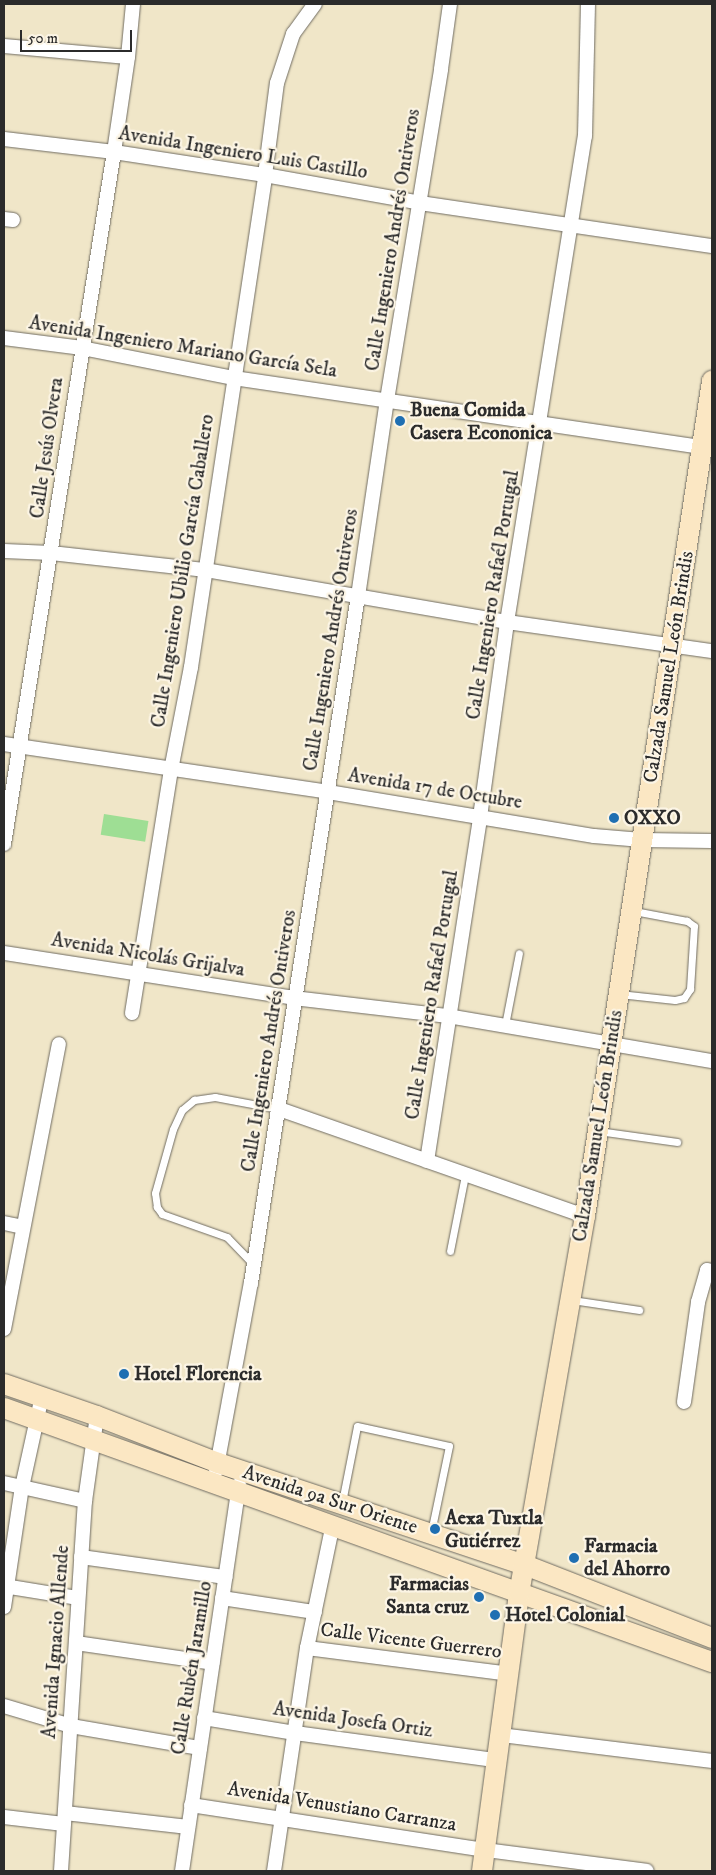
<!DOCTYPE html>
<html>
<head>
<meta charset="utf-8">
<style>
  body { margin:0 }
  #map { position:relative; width:716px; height:1875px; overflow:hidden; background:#f0e6c8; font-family:"IM FELL DW Pica",serif }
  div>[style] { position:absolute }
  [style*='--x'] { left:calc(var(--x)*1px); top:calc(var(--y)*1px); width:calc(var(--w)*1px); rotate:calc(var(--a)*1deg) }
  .green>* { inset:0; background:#9ede94; transform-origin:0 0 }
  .roads { filter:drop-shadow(0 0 1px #706c62) drop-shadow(0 0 1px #706c62) }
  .lane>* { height:7px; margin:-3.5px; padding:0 3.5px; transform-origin:3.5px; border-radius:3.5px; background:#fff }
  .street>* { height:14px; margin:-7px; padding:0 7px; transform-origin:7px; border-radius:7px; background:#fff }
  .secondary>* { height:20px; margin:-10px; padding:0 10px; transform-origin:10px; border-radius:10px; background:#fbe7c3 }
  .dots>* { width:14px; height:14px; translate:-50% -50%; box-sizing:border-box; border:2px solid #fcf5e5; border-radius:50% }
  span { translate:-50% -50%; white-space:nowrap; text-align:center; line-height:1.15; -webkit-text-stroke:4.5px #fcf5e5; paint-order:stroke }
  .street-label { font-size:20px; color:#2b2b2b }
  .poi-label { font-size:20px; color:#2b2b2b; font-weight:700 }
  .left { translate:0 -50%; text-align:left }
  .right { translate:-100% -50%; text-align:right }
  .frame { position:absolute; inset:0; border:5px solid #2b2b2b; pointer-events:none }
  .scale { position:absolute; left:20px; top:30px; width:112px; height:22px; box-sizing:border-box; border:2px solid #2b2b2b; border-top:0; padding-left:6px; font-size:15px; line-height:18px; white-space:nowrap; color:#2b2b2b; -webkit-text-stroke:4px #fcf5e5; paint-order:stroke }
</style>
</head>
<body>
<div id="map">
  <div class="green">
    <div style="left:104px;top:814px;width:45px;height:21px;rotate:9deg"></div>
  </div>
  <div class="roads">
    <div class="lane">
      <div style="--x:619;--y:994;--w:56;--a:6.1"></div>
      <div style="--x:675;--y:1000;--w:9;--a:-13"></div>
      <div style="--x:684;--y:998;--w:11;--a:-56"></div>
      <div style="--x:690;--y:989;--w:63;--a:-86.4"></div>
      <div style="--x:694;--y:926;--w:9;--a:-144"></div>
      <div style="--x:687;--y:921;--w:54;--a:-169.3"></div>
      <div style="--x:505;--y:1025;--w:73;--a:-79"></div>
      <div style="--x:598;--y:1131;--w:80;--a:7.9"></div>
      <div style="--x:450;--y:1251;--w:77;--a:-78.8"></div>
      <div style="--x:253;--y:1264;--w:37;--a:-134"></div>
      <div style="--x:227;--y:1237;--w:69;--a:-160.5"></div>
      <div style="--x:162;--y:1214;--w:9;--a:-126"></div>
      <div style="--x:157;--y:1207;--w:14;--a:-98"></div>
      <div style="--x:155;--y:1193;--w:66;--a:-74.3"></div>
      <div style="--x:173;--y:1129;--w:21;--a:-65"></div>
      <div style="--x:182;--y:1110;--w:16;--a:-40"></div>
      <div style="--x:194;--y:1100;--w:21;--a:-8"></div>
      <div style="--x:215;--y:1097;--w:65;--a:10.6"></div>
      <div style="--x:572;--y:1300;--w:68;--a:8.5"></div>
      <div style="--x:342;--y:1502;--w:77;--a:-78.8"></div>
      <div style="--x:357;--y:1426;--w:94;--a:12.3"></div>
      <div style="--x:449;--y:1446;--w:88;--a:101.8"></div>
    </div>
    <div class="street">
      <div style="--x:4;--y:46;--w:124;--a:5.1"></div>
      <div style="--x:4;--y:139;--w:111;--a:6.7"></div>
      <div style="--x:114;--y:152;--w:153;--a:8.7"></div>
      <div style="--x:265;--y:175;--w:158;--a:10.2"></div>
      <div style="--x:420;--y:203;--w:295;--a:8.4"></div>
      <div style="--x:4;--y:219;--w:9;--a:6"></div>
      <div style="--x:4;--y:338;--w:79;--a:7.3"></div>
      <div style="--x:82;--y:348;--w:155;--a:11.2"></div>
      <div style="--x:234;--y:378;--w:483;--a:8.4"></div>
      <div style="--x:4;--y:551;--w:47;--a:2.4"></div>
      <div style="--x:51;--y:553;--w:156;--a:6.3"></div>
      <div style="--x:206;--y:570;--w:305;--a:9.8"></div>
      <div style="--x:507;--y:622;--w:207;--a:8.1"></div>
      <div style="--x:4;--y:744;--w:328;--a:8.4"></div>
      <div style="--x:328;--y:792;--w:270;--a:9.4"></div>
      <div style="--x:594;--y:836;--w:48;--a:4.8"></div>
      <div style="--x:642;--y:840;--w:70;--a:0.8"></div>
      <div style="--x:4;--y:844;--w:701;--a:-80.97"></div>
      <div style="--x:114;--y:152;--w:96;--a:-81.6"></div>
      <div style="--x:128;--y:57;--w:53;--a:-84.6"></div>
      <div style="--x:4;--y:953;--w:293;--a:8.8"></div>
      <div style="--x:294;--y:998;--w:155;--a:6.7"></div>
      <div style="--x:448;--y:1016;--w:268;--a:9.7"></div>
      <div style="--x:132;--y:1013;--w:246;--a:-80.9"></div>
      <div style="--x:171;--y:770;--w:105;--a:-79"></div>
      <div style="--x:191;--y:667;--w:498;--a:-81.4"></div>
      <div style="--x:265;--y:175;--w:93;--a:-82.6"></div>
      <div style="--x:277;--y:83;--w:52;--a:-71.9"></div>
      <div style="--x:293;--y:34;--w:37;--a:-54"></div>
      <div style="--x:279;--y:1109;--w:324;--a:19.3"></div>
      <div style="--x:427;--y:1161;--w:348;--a:-81.2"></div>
      <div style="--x:480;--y:817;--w:197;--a:-82.1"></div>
      <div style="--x:507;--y:622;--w:492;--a:-80.9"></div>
      <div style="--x:585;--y:136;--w:132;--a:-88.7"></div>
      <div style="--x:4;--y:1223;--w:19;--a:12"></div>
      <div style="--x:4;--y:1329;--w:290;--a:-79.1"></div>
      <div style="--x:684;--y:1402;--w:101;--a:-82"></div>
      <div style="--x:698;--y:1302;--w:33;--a:-74"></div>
      <div style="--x:707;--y:1270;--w:5;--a:11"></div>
      <div style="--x:216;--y:1471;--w:191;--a:-79.5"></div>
      <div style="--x:251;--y:1283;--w:695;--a:-81.15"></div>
      <div style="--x:358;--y:596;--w:198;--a:-81.6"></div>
      <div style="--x:387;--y:400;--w:335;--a:-80.7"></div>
      <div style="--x:441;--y:69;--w:66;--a:-82.1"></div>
      <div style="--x:4;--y:1483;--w:83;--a:12.5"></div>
      <div style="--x:81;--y:1557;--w:146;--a:7.9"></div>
      <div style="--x:4;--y:1586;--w:74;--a:9.3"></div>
      <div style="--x:222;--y:1598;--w:94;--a:8.6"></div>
      <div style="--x:4;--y:1607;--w:121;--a:-81.5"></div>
      <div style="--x:22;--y:1487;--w:93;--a:-77.6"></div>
      <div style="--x:76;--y:1643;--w:138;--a:8.3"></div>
      <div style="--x:307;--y:1648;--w:205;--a:7.3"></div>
      <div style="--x:4;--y:1706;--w:70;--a:16.6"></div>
      <div style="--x:71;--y:1726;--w:131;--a:9.7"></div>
      <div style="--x:204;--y:1718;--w:92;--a:9.4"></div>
      <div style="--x:295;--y:1733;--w:203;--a:7.7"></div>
      <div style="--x:501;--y:1735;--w:213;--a:7"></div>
      <div style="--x:191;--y:1805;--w:298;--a:8.7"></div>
      <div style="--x:486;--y:1850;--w:162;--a:7.4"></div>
      <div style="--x:65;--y:1813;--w:124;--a:6.5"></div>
      <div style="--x:4;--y:1817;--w:60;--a:6.7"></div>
      <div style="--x:61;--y:1871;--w:371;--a:-86.3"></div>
      <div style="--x:85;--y:1501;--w:86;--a:-82"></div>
      <div style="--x:182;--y:1871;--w:391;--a:-81.6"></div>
      <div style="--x:274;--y:1871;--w:225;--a:-81.6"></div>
      <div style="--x:307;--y:1648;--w:123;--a:-78.2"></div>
    </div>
    <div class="secondary">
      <div style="--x:4;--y:1384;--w:98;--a:19"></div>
      <div style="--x:97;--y:1416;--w:130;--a:21.2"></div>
      <div style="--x:218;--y:1463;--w:324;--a:18.4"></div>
      <div style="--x:525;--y:1565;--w:201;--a:21.3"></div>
      <div style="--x:4;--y:1408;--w:752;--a:19.74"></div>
      <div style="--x:482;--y:1871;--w:279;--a:-82.4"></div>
      <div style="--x:519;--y:1594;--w:384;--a:-80.1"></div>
      <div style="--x:585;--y:1216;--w:845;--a:-81.35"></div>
    </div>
  </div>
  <div class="dots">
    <div style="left:400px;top:421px;background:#1f6fb2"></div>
    <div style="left:614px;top:818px;background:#1f6fb2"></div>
    <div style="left:124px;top:1374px;background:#1f6fb2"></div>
    <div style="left:435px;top:1529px;background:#1f6fb2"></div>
    <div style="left:574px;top:1558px;background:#1f6fb2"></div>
    <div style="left:479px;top:1597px;background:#1f6fb2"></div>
    <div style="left:495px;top:1615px;background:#1f6fb2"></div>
  </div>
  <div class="street-label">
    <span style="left:243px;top:153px;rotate:9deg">Avenida Ingeniero Luis Castillo</span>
    <span style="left:393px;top:240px;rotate:-81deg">Calle Ingeniero Andrés Ontiveros</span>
    <span style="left:183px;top:347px;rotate:9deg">Avenida Ingeniero Mariano García Sela</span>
    <span style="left:47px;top:448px;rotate:-82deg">Calle Jesús Olvera</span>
    <span style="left:183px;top:571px;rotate:-81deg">Calle Ingeniero Ubilio García Caballero</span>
    <span style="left:493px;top:595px;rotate:-81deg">Calle Ingeniero Rafaél Portugal</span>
    <span style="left:331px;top:640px;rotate:-81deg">Calle Ingeniero Andrés Ontiveros</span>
    <span style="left:669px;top:667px;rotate:-81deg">Calzada Samuel León Brindis</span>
    <span style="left:435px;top:789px;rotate:9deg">Avenida 17 de Octubre</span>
    <span style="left:148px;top:955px;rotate:9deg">Avenida Nicolás Grijalva</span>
    <span style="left:432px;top:995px;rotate:-81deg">Calle Ingeniero Rafaél Portugal</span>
    <span style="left:269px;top:1041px;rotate:-81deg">Calle Ingeniero Andrés Ontiveros</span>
    <span style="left:598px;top:1126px;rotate:-81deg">Calzada Samuel León Brindis</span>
    <span style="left:330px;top:1500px;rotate:18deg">Avenida 9a Sur Oriente</span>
    <span style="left:411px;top:1641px;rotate:7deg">Calle Vicente Guerrero</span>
    <span style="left:56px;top:1642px;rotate:-86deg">Avenida Ignacio Allende</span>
    <span style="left:192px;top:1668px;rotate:-81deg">Calle Rubén Jaramillo</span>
    <span style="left:353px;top:1720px;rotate:8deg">Avenida Josefa Ortiz</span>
    <span style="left:342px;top:1807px;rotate:9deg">Avenida Venustiano Carranza</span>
  </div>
  <div class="poi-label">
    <span class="left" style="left:410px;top:422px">Buena Comida<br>Casera Econonica</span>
    <span class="left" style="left:624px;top:818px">OXXO</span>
    <span class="left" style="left:134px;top:1374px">Hotel Florencia</span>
    <span class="left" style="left:445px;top:1530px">Aexa Tuxtla<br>Gutiérrez</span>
    <span class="left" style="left:584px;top:1558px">Farmacia<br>del Ahorro</span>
    <span class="right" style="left:469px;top:1596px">Farmacias<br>Santa cruz</span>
    <span class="left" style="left:505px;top:1615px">Hotel Colonial</span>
  </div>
  <div class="frame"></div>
  <div class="scale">50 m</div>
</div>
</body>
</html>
